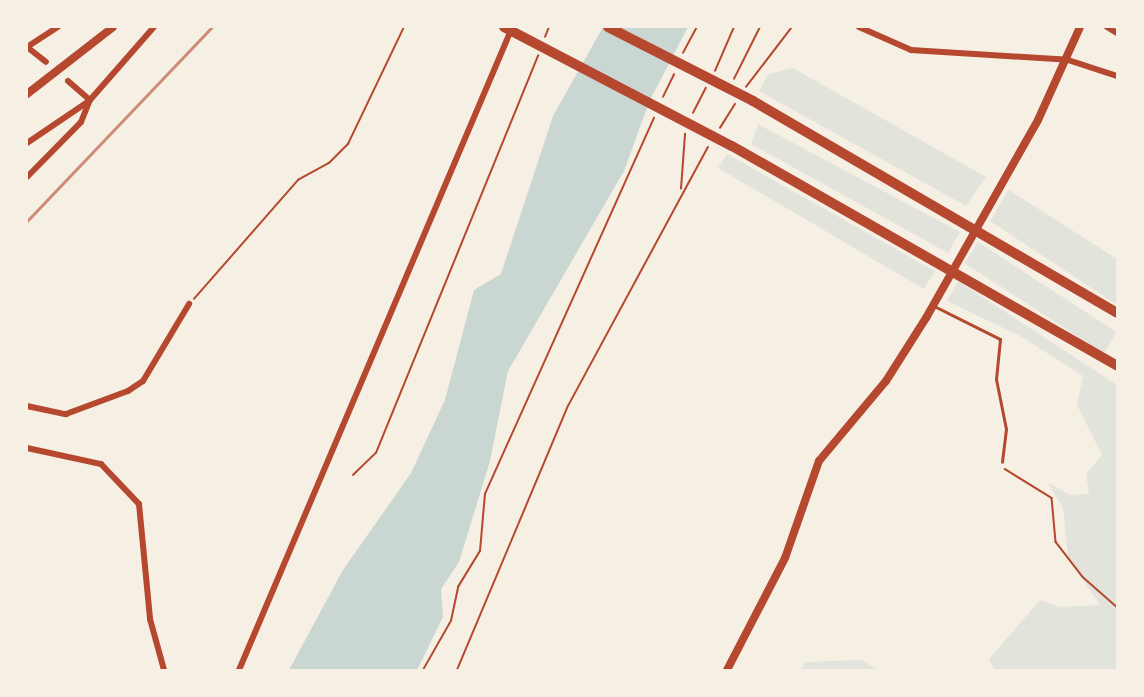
<!DOCTYPE html>
<html>
<head>
<meta charset="utf-8">
<style>
  body { margin:0 }
  #map { position:relative; width:1144px; height:697px; overflow:hidden; background:#f6efe4; font-family:"Open Sans",sans-serif }
  div>[style] { position:absolute }
  [style*='--x'] { left:calc(var(--x)*1px); top:calc(var(--y)*1px); width:calc(var(--w)*1px); rotate:calc(var(--a)*1deg) }
  .green>* { inset:0; background:#e2e4dc; transform-origin:0 0 }
  .water>* { inset:0; background:#c9d6d2 }
  .path>* { height:1.5px; margin:-0.75px; padding:0 0.75px; transform-origin:0.75px; border-radius:0.75px; background:#b5482f }
  .service>* { height:3px; margin:-1.5px; padding:0 1.5px; transform-origin:1.5px; border-radius:1.5px; background:#b5482f }
  .minor>* { height:6px; margin:-3px; padding:0 3px; transform-origin:3px; border-radius:3px; background:#b5482f }
  .tertiary>* { height:8px; margin:-4px; padding:0 4px; transform-origin:4px; border-radius:4px; background:#b5482f }
  .motorway>* { height:10px; margin:-5px; padding:0 5px; transform-origin:5px; border-radius:5px; background:#b5482f }
  .rail>* { height:3px; margin:-1.5px; padding:0 1.5px; transform-origin:1.5px; border-radius:1.5px; background:#cf8b77 }
  span { translate:-50% -50%; white-space:nowrap; text-align:center; line-height:1.15; -webkit-text-stroke:4.5px #f6efe4; paint-order:stroke }
  .frame { position:absolute; inset:0; border:28px solid #f6efe4; pointer-events:none }
</style>
</head>
<body>
<div id="map">
  <div class="green">
    <div style="clip-path:polygon(793px 68px,986px 177px,966px 206px,759px 91px,768px 74px)"></div>
    <div style="clip-path:polygon(758px 124px,960px 232px,948px 253px,751px 144px)"></div>
    <div style="clip-path:polygon(727px 154px,935px 271px,924px 289px,718px 168px)"></div>
    <div style="clip-path:polygon(1009px 190px,1117px 259px,1117px 305px,990px 221px)"></div>
    <div style="left:978px;top:242px;width:166px;height:25px;rotate:33deg"></div>
    <div style="clip-path:polygon(958px 281px,1117px 385px,1117px 670px,994px 670px,989px 659px,1040px 600px,1060px 607px,1100px 605px,1068px 558px,1063px 508px,1047px 482px,1070px 495px,1089px 494px,1086px 474px,1102px 455px,1077px 405px,1083px 376px,1022px 337px,947px 301px)"></div>
    <div style="clip-path:polygon(861px 660px,878px 670px,800px 670px,805px 662px)"></div>
  </div>
  <div class="water">
    <div style="clip-path:polygon(603px 27px,688px 27px,650px 100px,624px 171px,508px 371px,490px 461px,459px 562px,441px 589px,443px 617px,417px 670px,289px 670px,343px 570px,411px 473px,445px 400px,474px 290px,501px 274px,553px 116px)"></div>
  </div>
  <div class="path">
    <div style="--x:545;--y:37;--w:11;--a:-68"></div>
    <div style="--x:683;--y:53;--w:30;--a:-62"></div>
    <div style="--x:715;--y:71;--w:48;--a:-66.6"></div>
    <div style="--x:734;--y:79;--w:58;--a:-63.4"></div>
    <div style="--x:746;--y:87;--w:76;--a:-52.5"></div>
    <div style="--x:663;--y:97;--w:25;--a:-64"></div>
    <div style="--x:693;--y:113;--w:28;--a:-63"></div>
    <div style="--x:720;--y:128;--w:28;--a:-58"></div>
    <div style="--x:681;--y:189;--w:55;--a:-85.8"></div>
    <div style="--x:194;--y:299;--w:158;--a:-48.8"></div>
    <div style="--x:298;--y:180;--w:35;--a:-29"></div>
    <div style="--x:329;--y:163;--w:27;--a:-45"></div>
    <div style="--x:348;--y:144;--w:130;--a:-64.4"></div>
    <div style="--x:1005;--y:469;--w:55;--a:31.7"></div>
    <div style="--x:1052;--y:498;--w:44;--a:84.8"></div>
    <div style="--x:1056;--y:542;--w:44;--a:52.4"></div>
    <div style="--x:1083;--y:577;--w:45;--a:41.4"></div>
    <div style="--x:353;--y:475;--w:32;--a:-44"></div>
    <div style="--x:376;--y:453;--w:429;--a:-67.8"></div>
    <div style="--x:423;--y:670;--w:56;--a:-60.3"></div>
    <div style="--x:451;--y:621;--w:35;--a:-78"></div>
    <div style="--x:458;--y:587;--w:42;--a:-58.6"></div>
    <div style="--x:480;--y:551;--w:57;--a:-85"></div>
    <div style="--x:485;--y:494;--w:412;--a:-65.8"></div>
    <div style="--x:457;--y:670;--w:286;--a:-67.2"></div>
    <div style="--x:568;--y:406;--w:294;--a:-61.6"></div>
  </div>
  <div class="service">
    <div style="--x:934;--y:306;--w:74;--a:26.6"></div>
    <div style="--x:1000;--y:339;--w:40;--a:95.7"></div>
    <div style="--x:996;--y:379;--w:51;--a:78.7"></div>
    <div style="--x:1006;--y:429;--w:33;--a:97"></div>
  </div>
  <div class="minor">
    <div style="--x:859;--y:27;--w:57;--a:23.9"></div>
    <div style="--x:911;--y:50;--w:157;--a:3.6"></div>
    <div style="--x:1068;--y:60;--w:52;--a:18.1"></div>
    <div style="--x:1107;--y:27;--w:12;--a:31"></div>
    <div style="--x:27;--y:47;--w:37;--a:-33"></div>
    <div style="--x:27;--y:47;--w:24;--a:38"></div>
    <div style="--x:68;--y:81;--w:29;--a:41"></div>
    <div style="--x:27;--y:143;--w:75;--a:-34.1"></div>
    <div style="--x:27;--y:177;--w:77;--a:-45.5"></div>
    <div style="--x:81;--y:122;--w:24;--a:-68"></div>
    <div style="--x:90;--y:100;--w:97;--a:-48.8"></div>
    <div style="--x:27;--y:406;--w:40;--a:12"></div>
    <div style="--x:66;--y:414;--w:66;--a:-20.4"></div>
    <div style="--x:128;--y:391;--w:18;--a:-34"></div>
    <div style="--x:143;--y:381;--w:90;--a:-59.1"></div>
    <div style="--x:27;--y:448;--w:76;--a:12.2"></div>
    <div style="--x:101;--y:464;--w:55;--a:46.5"></div>
    <div style="--x:139;--y:504;--w:116;--a:84.5"></div>
    <div style="--x:150;--y:619;--w:53;--a:74.6"></div>
    <div style="--x:239;--y:670;--w:695;--a:-66.97"></div>
  </div>
  <div class="tertiary">
    <div style="--x:27;--y:94;--w:109;--a:-37.9"></div>
    <div style="--x:727;--y:670;--w:126;--a:-62.6"></div>
    <div style="--x:785;--y:558;--w:103;--a:-70.7"></div>
    <div style="--x:819;--y:461;--w:104;--a:-50.1"></div>
    <div style="--x:886;--y:381;--w:75;--a:-57.6"></div>
    <div style="--x:926;--y:318;--w:227;--a:-60.5"></div>
    <div style="--x:1038;--y:120;--w:102;--a:-65.7"></div>
  </div>
  <div class="motorway">
    <div style="--x:504;--y:27;--w:257;--a:27.6"></div>
    <div style="--x:732;--y:146;--w:443;--a:29.7"></div>
    <div style="--x:608;--y:27;--w:163;--a:27"></div>
    <div style="--x:753;--y:101;--w:421;--a:30.2"></div>
  </div>
  <div class="rail">
    <div style="--x:27;--y:221;--w:268;--a:-46.4"></div>
  </div>
  <div class="frame"></div>
</div>
</body>
</html>
